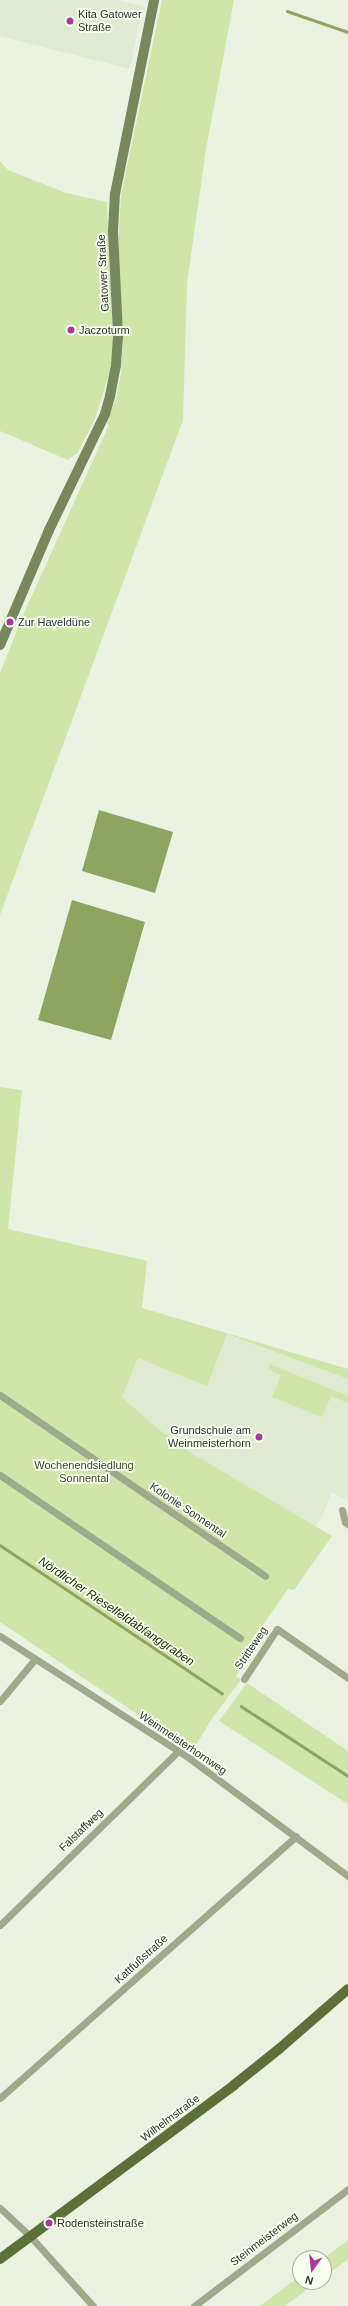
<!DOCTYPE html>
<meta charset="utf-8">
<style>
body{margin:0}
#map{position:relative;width:348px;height:2306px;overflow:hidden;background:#ebf2e1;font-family:Helvetica,sans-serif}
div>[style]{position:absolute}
.built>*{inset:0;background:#e0ead1}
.green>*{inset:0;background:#d0e5aa}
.water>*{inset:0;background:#8ea561}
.stream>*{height:2.5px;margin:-1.25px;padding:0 1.25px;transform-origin:1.25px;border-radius:1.25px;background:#8ea561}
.street>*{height:7px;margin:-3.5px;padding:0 3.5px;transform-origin:3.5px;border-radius:3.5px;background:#9faa8c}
.secondary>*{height:10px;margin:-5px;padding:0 5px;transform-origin:5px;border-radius:5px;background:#79885c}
.primary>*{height:10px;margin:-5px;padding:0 5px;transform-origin:5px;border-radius:5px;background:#5e7039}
.dots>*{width:11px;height:11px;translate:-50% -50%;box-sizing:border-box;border:2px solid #f9fff1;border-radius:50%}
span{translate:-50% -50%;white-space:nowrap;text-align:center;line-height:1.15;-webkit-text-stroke:3.5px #f9fff1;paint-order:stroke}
.poi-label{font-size:11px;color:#31332d}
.left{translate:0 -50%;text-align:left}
.right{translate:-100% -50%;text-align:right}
.street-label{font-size:11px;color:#31332d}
.park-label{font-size:11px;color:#3c4b19}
.water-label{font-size:12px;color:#233000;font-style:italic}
.north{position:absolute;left:292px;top:2250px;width:40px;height:40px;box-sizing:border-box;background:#f9fff1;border:1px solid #a9ada3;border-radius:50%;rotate:195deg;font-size:11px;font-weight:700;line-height:16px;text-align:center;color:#31332d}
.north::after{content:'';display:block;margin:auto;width:14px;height:18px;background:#a73997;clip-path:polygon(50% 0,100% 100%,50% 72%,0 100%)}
</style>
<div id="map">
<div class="built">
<i style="clip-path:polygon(0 0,116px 0,143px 6px,130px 69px,0 36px)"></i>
<i style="clip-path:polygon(227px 1334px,348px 1379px,348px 1499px,331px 1493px,326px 1508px,315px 1528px,188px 1451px,152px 1424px,122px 1397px,138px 1357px)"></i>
</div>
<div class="green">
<i style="clip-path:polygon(162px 0,234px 0,206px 149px,187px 283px,183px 420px,0 915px,0 673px,24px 613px,109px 425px,107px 423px,116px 398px,121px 374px,123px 341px,118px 251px,121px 195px)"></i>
<i style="clip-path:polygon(0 161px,8px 170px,66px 193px,107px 202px,113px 344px,110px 371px,95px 419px,78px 452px,68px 460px,0 431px)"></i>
<i style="clip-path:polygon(0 1087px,22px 1090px,8px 1229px,147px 1261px,142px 1308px,348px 1369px,348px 1379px,227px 1334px,207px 1386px,138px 1358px,122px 1397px,152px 1424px,188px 1451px,332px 1536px,294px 1590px,288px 1589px,249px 1645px,248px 1647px,253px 1650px,236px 1676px,241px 1680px,213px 1717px,192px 1751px,0 1622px)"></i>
<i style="clip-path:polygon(270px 1364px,348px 1396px,348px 1403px,331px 1396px,322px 1417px,272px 1397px,281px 1375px,268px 1369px)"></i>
<i style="clip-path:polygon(247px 1683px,348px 1751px,348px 1804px,219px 1721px)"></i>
<i style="clip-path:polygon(348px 2240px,348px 2259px,324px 2277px,324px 2258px)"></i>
<i style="clip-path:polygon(300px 2276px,300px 2282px,317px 2282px,285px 2306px,260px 2306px)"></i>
</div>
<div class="water">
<i style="clip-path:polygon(99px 810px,173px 832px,155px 893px,82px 871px)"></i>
<i style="clip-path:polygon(72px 900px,145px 922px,111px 1040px,38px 1020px)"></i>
</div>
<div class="stream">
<i style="left:287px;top:11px;width:65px;rotate:19deg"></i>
<i style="left:0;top:1545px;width:267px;rotate:33.7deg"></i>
<i style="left:241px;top:1706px;width:128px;rotate:33.2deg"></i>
</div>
<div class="street">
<i style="left:0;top:1395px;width:321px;rotate:34.3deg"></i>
<i style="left:0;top:1475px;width:290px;rotate:34.2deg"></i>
<i style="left:342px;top:1510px;width:12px;rotate:76deg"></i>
<i style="left:345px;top:1522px;width:4px;rotate:34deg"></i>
<i style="left:0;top:1636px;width:225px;rotate:32.8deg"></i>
<i style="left:189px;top:1758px;width:198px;rotate:36.6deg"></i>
<i style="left:244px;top:1679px;width:60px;rotate:-56.6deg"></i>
<i style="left:277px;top:1629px;width:86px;rotate:34.6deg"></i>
<i style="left:0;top:1701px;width:55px;rotate:-50.2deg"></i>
<i style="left:0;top:1925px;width:249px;rotate:-44.3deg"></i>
<i style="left:0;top:2098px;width:395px;rotate:-41.5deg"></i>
<i style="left:0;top:2208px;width:41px;rotate:43deg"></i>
<i style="left:30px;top:2236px;width:94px;rotate:48deg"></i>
<i style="left:194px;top:2306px;width:193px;rotate:-37.2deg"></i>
</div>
<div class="secondary">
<i style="left:0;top:645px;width:125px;rotate:-66.9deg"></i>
<i style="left:49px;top:530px;width:129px;rotate:-64.2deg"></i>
<i style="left:105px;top:414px;width:19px;rotate:-74deg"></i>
<i style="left:110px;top:396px;width:32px;rotate:-79deg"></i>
<i style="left:116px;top:365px;width:31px;rotate:-86deg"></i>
<i style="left:118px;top:334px;width:103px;rotate:-92.8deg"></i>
<i style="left:113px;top:231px;width:37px;rotate:-87deg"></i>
<i style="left:115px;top:194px;width:198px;rotate:-78.6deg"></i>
</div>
<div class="primary">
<i style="left:0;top:2259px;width:292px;rotate:-36.6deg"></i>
<i style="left:234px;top:2085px;width:58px;rotate:-38.7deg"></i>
<i style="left:279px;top:2049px;width:91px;rotate:-41deg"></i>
</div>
<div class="dots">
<i style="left:70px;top:21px;background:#a73997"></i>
<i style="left:71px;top:330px;background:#a73997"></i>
<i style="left:10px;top:622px;background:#a73997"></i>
<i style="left:259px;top:1437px;background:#a73997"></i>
<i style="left:49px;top:2223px;background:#a73997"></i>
</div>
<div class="poi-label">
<span class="left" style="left:78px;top:21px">Kita Gatower<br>Straße</span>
<span class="left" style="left:79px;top:330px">Jaczoturm</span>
<span class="left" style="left:18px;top:622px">Zur Haveldüne</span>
<span class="right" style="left:251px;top:1437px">Grundschule am<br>Weinmeisterhorn</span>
<span class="left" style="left:57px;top:2223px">Rodensteinstraße</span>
</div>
<div class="street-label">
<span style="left:103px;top:273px;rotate:-93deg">Gatower Straße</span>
<span style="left:188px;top:1510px;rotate:34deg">Kolonie Sonnental</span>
<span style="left:251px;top:1648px;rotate:-56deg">Stritteweg</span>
<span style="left:183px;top:1743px;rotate:34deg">Weinmeisterhornweg</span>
<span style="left:81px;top:1830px;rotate:-44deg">Falstaffweg</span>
<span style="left:141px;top:1959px;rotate:-42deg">Kattfußstraße</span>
<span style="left:170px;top:2118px;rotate:-37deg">Wilhelmstraße</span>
<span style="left:264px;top:2239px;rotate:-37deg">Steinmeisterweg</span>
</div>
<div class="park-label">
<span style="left:84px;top:1472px">Wochenendsiedlung<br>Sonnental</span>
</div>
<div class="water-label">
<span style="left:116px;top:1612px;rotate:34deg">Nördlicher Rieselfeldabfanggraben</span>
</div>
<div class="north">N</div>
</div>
